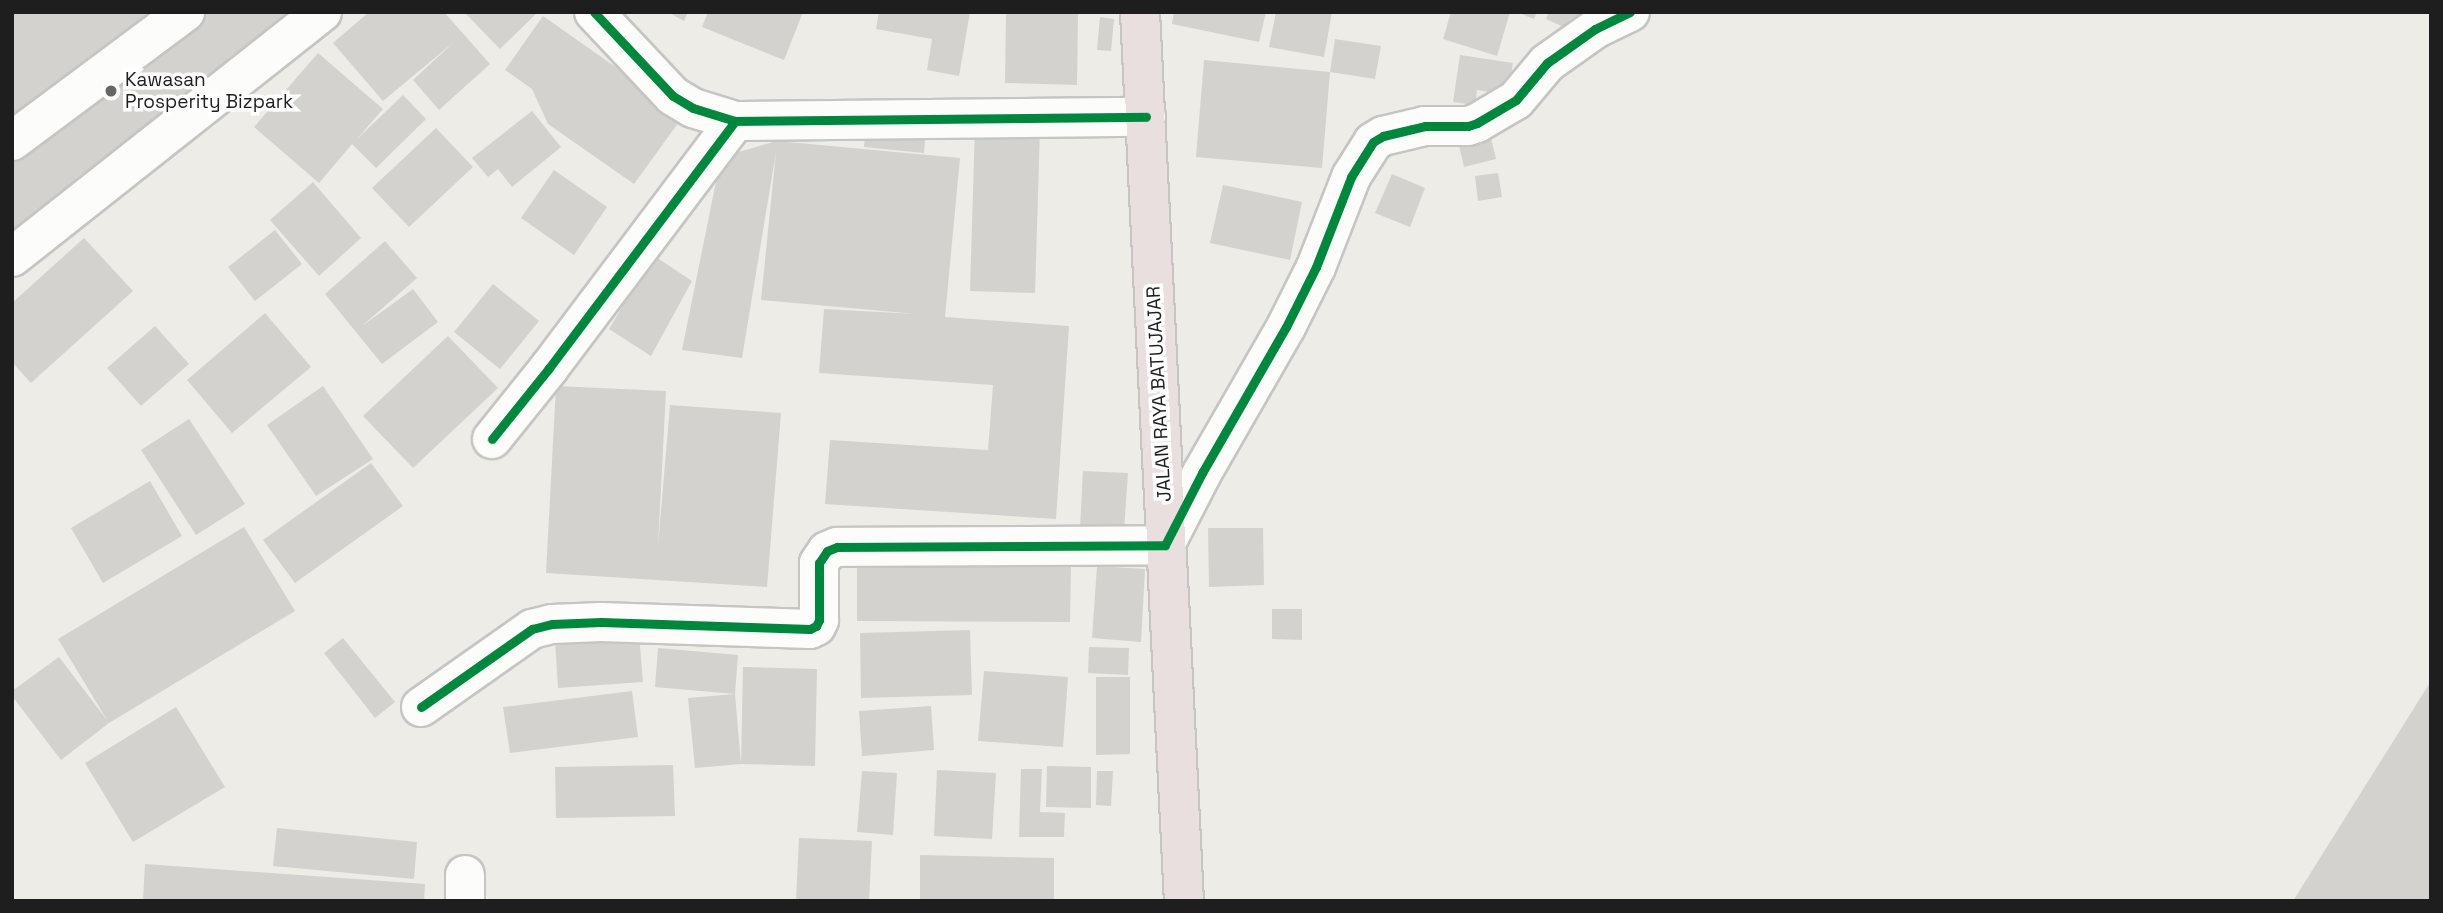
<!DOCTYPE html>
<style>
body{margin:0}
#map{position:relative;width:2443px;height:913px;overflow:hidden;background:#edece7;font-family:"Space Grotesk",sans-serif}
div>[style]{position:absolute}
.building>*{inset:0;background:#d4d2ce}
.roads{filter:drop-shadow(2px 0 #c5c5c3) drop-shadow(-2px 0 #c5c5c3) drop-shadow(0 2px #c5c5c3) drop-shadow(0 -2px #c5c5c3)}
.minor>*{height:38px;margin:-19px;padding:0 19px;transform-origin:19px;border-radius:19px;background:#fcfcfb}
.highway>*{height:38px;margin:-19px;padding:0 19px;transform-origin:19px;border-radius:19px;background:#eadfdf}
.cycleway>*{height:9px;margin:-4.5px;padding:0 4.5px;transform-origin:4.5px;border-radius:4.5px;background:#00873e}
.dots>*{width:19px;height:19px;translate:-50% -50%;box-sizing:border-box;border:4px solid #fff;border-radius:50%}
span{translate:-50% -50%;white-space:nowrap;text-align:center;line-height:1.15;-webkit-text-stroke:7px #fff;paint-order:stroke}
.poi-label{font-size:19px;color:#1e1e1e}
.left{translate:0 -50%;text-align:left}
.street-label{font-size:19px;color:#1e1e1e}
.frame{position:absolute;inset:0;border:14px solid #1e1e1e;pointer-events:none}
</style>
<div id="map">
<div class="building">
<i style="clip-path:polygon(12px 12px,309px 12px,12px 246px)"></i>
<i style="clip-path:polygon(369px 12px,444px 12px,490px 64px,439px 110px,413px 80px,454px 42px,383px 101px,333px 43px)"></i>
<i style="clip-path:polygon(464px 12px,538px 12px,500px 49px)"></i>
<i style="clip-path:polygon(668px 12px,688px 12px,684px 21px)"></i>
<i style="clip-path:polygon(708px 12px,803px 12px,784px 60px,702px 27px)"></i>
<i style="clip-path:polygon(879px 12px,970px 12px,959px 76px,927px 70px,932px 39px,876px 29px)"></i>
<i style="clip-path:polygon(1006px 12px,1078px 12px,1077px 85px,1005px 83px)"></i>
<i style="clip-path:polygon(1174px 12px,1266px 12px,1259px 42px,1172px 24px)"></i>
<i style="clip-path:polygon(1276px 12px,1332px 12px,1324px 57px,1269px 47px)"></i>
<i style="clip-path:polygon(1451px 12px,1510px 12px,1497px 56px,1443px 39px)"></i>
<i style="clip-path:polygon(1517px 12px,1537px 12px,1534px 19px)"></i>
<i style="clip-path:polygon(1549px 12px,1591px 12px,1585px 25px,1570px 19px,1566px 28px,1546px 19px)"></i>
<i style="clip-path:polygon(543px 16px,684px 115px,634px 184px,548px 124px,532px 89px,505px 70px)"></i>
<i style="clip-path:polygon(1100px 17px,1114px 19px,1111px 51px,1097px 50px)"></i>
<i style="clip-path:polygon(1335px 39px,1381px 46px,1375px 79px,1330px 72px,1322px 168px,1196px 157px,1204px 60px,1330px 72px)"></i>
<i style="clip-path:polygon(318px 53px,383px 109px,357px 139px,403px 95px,426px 119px,376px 168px,352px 144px,319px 183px,254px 127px)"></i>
<i style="clip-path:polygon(1460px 55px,1513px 63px,1508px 95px,1477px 90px,1475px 105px,1453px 102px)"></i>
<i style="clip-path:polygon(532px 111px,561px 147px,512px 187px,498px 169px,488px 177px,472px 158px)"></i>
<i style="clip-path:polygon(866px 123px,926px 129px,924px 153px,864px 147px)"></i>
<i style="clip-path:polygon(975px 126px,1040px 128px,1035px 293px,970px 291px)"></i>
<i style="clip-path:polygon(436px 128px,473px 167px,409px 227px,372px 188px)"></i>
<i style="clip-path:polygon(1489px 130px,1496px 159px,1464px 167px,1457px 137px)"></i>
<i style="clip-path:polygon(777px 141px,960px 158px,945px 317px,1069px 326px,1056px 519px,825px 504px,830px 440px,988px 450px,993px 385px,819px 373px,824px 309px,916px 314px,761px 300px,776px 152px,742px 358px,682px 350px,721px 157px)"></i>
<i style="clip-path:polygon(554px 170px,607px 207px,574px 255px,521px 218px)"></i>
<i style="clip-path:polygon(1498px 173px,1502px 197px,1478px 201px,1475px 176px)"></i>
<i style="clip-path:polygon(1392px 174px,1425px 188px,1410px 227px,1375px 213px)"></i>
<i style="clip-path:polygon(313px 182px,361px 238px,319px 276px,270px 220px)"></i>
<i style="clip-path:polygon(1223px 185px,1302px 202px,1290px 260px,1210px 243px)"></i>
<i style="clip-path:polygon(275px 230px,302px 264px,255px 301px,228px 267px)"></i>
<i style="clip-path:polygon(84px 238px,133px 291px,31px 383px,12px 362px,12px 303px)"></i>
<i style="clip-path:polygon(385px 241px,417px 278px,362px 326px,413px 289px,438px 322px,382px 364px,325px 294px)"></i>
<i style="clip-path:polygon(653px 255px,692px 281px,651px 356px,609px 329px)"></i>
<i style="clip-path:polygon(493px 284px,539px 321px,500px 369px,454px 332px)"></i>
<i style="clip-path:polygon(265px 313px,311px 367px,232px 433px,187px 380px)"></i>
<i style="clip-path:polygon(155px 326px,189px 364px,141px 406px,107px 368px)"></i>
<i style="clip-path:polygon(448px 336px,498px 388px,413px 468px,363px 416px)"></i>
<i style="clip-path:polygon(323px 386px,373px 459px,316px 496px,267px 425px)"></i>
<i style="clip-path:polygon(556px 386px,666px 391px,658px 546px,670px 405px,781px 413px,767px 587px,546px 573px)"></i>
<i style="clip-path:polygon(189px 419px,245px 504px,196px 535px,141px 450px)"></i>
<i style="clip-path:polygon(371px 463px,403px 506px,295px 583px,263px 540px)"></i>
<i style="clip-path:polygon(1083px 471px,1128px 473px,1124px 530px,1080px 528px)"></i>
<i style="clip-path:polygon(150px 481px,182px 536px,103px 583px,71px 528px)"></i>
<i style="clip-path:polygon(244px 527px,295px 611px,109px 723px,61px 760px,12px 696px,12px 691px,59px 657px,107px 720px,58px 639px)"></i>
<i style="clip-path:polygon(1208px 528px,1263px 528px,1264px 585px,1209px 587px)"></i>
<i style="clip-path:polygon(857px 564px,1071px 566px,1070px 622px,857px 621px)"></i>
<i style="clip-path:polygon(1097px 566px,1145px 569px,1141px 642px,1092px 638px)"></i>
<i style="clip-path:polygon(1272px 609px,1302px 609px,1302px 640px,1272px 639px)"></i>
<i style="clip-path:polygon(970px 630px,972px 695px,861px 698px,860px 633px)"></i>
<i style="clip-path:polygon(639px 634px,643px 682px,558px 688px,555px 640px)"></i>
<i style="clip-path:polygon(343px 638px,395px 702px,375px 718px,324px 653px)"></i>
<i style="clip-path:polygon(1089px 647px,1129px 648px,1128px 675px,1088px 673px)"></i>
<i style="clip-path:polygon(658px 648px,738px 655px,735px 694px,655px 687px)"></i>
<i style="clip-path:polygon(743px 667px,817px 669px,815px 766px,741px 764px)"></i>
<i style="clip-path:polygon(984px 671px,1068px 677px,1063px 747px,978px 741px)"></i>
<i style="clip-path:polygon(1096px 677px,1130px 677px,1130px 754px,1096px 755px)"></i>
<i style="clip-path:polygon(2431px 681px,2431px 901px,2293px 901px)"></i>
<i style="clip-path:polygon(632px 691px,638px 737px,510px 753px,503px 707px)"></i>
<i style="clip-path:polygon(735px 694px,741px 764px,695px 768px,688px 698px)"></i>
<i style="clip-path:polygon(931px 706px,934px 750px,862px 756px,859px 711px)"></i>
<i style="clip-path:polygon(176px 707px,225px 787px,133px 842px,85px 763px)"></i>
<i style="clip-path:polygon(673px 765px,675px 816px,556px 818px,555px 767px)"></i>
<i style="clip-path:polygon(1047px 766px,1091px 767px,1091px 808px,1046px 807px)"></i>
<i style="clip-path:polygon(1021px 769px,1042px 769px,1040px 812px,1065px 813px,1064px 837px,1019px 837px)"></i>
<i style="clip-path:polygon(937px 770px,996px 773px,992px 839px,934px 836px)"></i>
<i style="clip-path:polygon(862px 771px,897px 773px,893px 835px,857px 832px)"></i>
<i style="clip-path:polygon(1097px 771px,1113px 771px,1111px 806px,1096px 805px)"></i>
<i style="clip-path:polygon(277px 828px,417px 842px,414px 879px,273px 866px)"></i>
<i style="clip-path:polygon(799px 838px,872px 841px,869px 901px,796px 901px)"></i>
<i style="clip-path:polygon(920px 855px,1054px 858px,1054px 901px,920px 901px)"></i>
<i style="clip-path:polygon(145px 864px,425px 884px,424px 901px,143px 901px)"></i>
</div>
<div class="roads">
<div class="minor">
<i style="left:594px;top:12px;width:115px;rotate:46.8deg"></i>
<i style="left:673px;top:96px;width:23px;rotate:31deg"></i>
<i style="left:693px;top:108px;width:44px;rotate:17.2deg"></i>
<i style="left:735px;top:121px;width:411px;rotate:-0.6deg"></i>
<i style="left:12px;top:141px;width:216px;rotate:-36.7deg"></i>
<i style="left:12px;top:257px;width:395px;rotate:-38.3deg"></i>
<i style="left:492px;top:439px;width:91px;rotate:-51.2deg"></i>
<i style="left:549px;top:368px;width:309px;rotate:-53deg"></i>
<i style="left:421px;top:707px;width:136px;rotate:-35.1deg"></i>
<i style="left:532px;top:629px;width:21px;rotate:-14deg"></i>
<i style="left:552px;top:624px;width:49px;rotate:-2.3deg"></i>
<i style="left:601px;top:622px;width:209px;rotate:1.9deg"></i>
<i style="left:810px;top:629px;width:7px;rotate:-27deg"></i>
<i style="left:816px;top:626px;width:7px;rotate:-63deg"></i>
<i style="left:819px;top:620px;width:57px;rotate:-90deg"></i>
<i style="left:819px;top:563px;width:14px;rotate:-56deg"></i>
<i style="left:827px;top:551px;width:11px;rotate:-22deg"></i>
<i style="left:837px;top:547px;width:328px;rotate:-0.3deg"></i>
<i style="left:1165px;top:545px;width:81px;rotate:-62.8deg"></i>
<i style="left:1202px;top:473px;width:168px;rotate:-60.1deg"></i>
<i style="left:1286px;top:327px;width:67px;rotate:-63.4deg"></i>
<i style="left:1316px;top:267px;width:97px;rotate:-68.7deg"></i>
<i style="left:1351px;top:177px;width:41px;rotate:-57.8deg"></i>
<i style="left:1373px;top:142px;width:12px;rotate:-31deg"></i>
<i style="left:1383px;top:136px;width:43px;rotate:-13.4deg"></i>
<i style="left:1425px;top:126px;width:43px"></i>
<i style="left:1468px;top:126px;width:9px;rotate:-18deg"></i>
<i style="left:1477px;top:123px;width:45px;rotate:-30.5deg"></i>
<i style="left:1516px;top:100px;width:48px;rotate:-50deg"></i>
<i style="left:1547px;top:63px;width:59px;rotate:-35.3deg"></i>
<i style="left:1595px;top:29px;width:39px;rotate:-26deg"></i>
<i style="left:465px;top:901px;width:26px;rotate:-90deg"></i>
</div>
<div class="highway">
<i style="left:1140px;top:12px;width:890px;rotate:87.17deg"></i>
</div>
</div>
<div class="cycleway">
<i style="left:594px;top:12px;width:115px;rotate:46.8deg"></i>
<i style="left:673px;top:96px;width:23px;rotate:31deg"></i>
<i style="left:693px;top:108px;width:44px;rotate:17.2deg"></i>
<i style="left:735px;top:121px;width:411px;rotate:-0.6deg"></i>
<i style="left:492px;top:439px;width:91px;rotate:-51.2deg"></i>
<i style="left:549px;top:368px;width:309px;rotate:-53deg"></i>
<i style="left:421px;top:707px;width:136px;rotate:-35.1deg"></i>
<i style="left:532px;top:629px;width:21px;rotate:-14deg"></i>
<i style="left:552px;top:624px;width:49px;rotate:-2.3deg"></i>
<i style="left:601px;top:622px;width:209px;rotate:1.9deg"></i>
<i style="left:810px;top:629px;width:7px;rotate:-27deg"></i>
<i style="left:816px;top:626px;width:7px;rotate:-63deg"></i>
<i style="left:819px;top:620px;width:57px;rotate:-90deg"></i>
<i style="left:819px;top:563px;width:14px;rotate:-56deg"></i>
<i style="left:827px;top:551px;width:11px;rotate:-22deg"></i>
<i style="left:837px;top:547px;width:328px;rotate:-0.3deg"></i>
<i style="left:1165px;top:545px;width:81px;rotate:-62.8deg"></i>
<i style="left:1202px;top:473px;width:168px;rotate:-60.1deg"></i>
<i style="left:1286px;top:327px;width:67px;rotate:-63.4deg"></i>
<i style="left:1316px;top:267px;width:97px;rotate:-68.7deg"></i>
<i style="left:1351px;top:177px;width:41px;rotate:-57.8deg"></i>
<i style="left:1373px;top:142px;width:12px;rotate:-31deg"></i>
<i style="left:1383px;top:136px;width:43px;rotate:-13.4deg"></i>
<i style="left:1425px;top:126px;width:43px"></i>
<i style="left:1468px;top:126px;width:9px;rotate:-18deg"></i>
<i style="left:1477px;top:123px;width:45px;rotate:-30.5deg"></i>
<i style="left:1516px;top:100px;width:48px;rotate:-50deg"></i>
<i style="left:1547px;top:63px;width:59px;rotate:-35.3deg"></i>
<i style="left:1595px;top:29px;width:39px;rotate:-26deg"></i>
</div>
<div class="dots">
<i style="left:111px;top:91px;background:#666664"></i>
</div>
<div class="poi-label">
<span class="left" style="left:125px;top:91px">Kawasan<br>Prosperity Bizpark</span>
</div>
<div class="street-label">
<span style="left:1159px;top:394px;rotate:-93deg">JALAN RAYA BATUJAJAR</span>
</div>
<div class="frame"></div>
</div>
